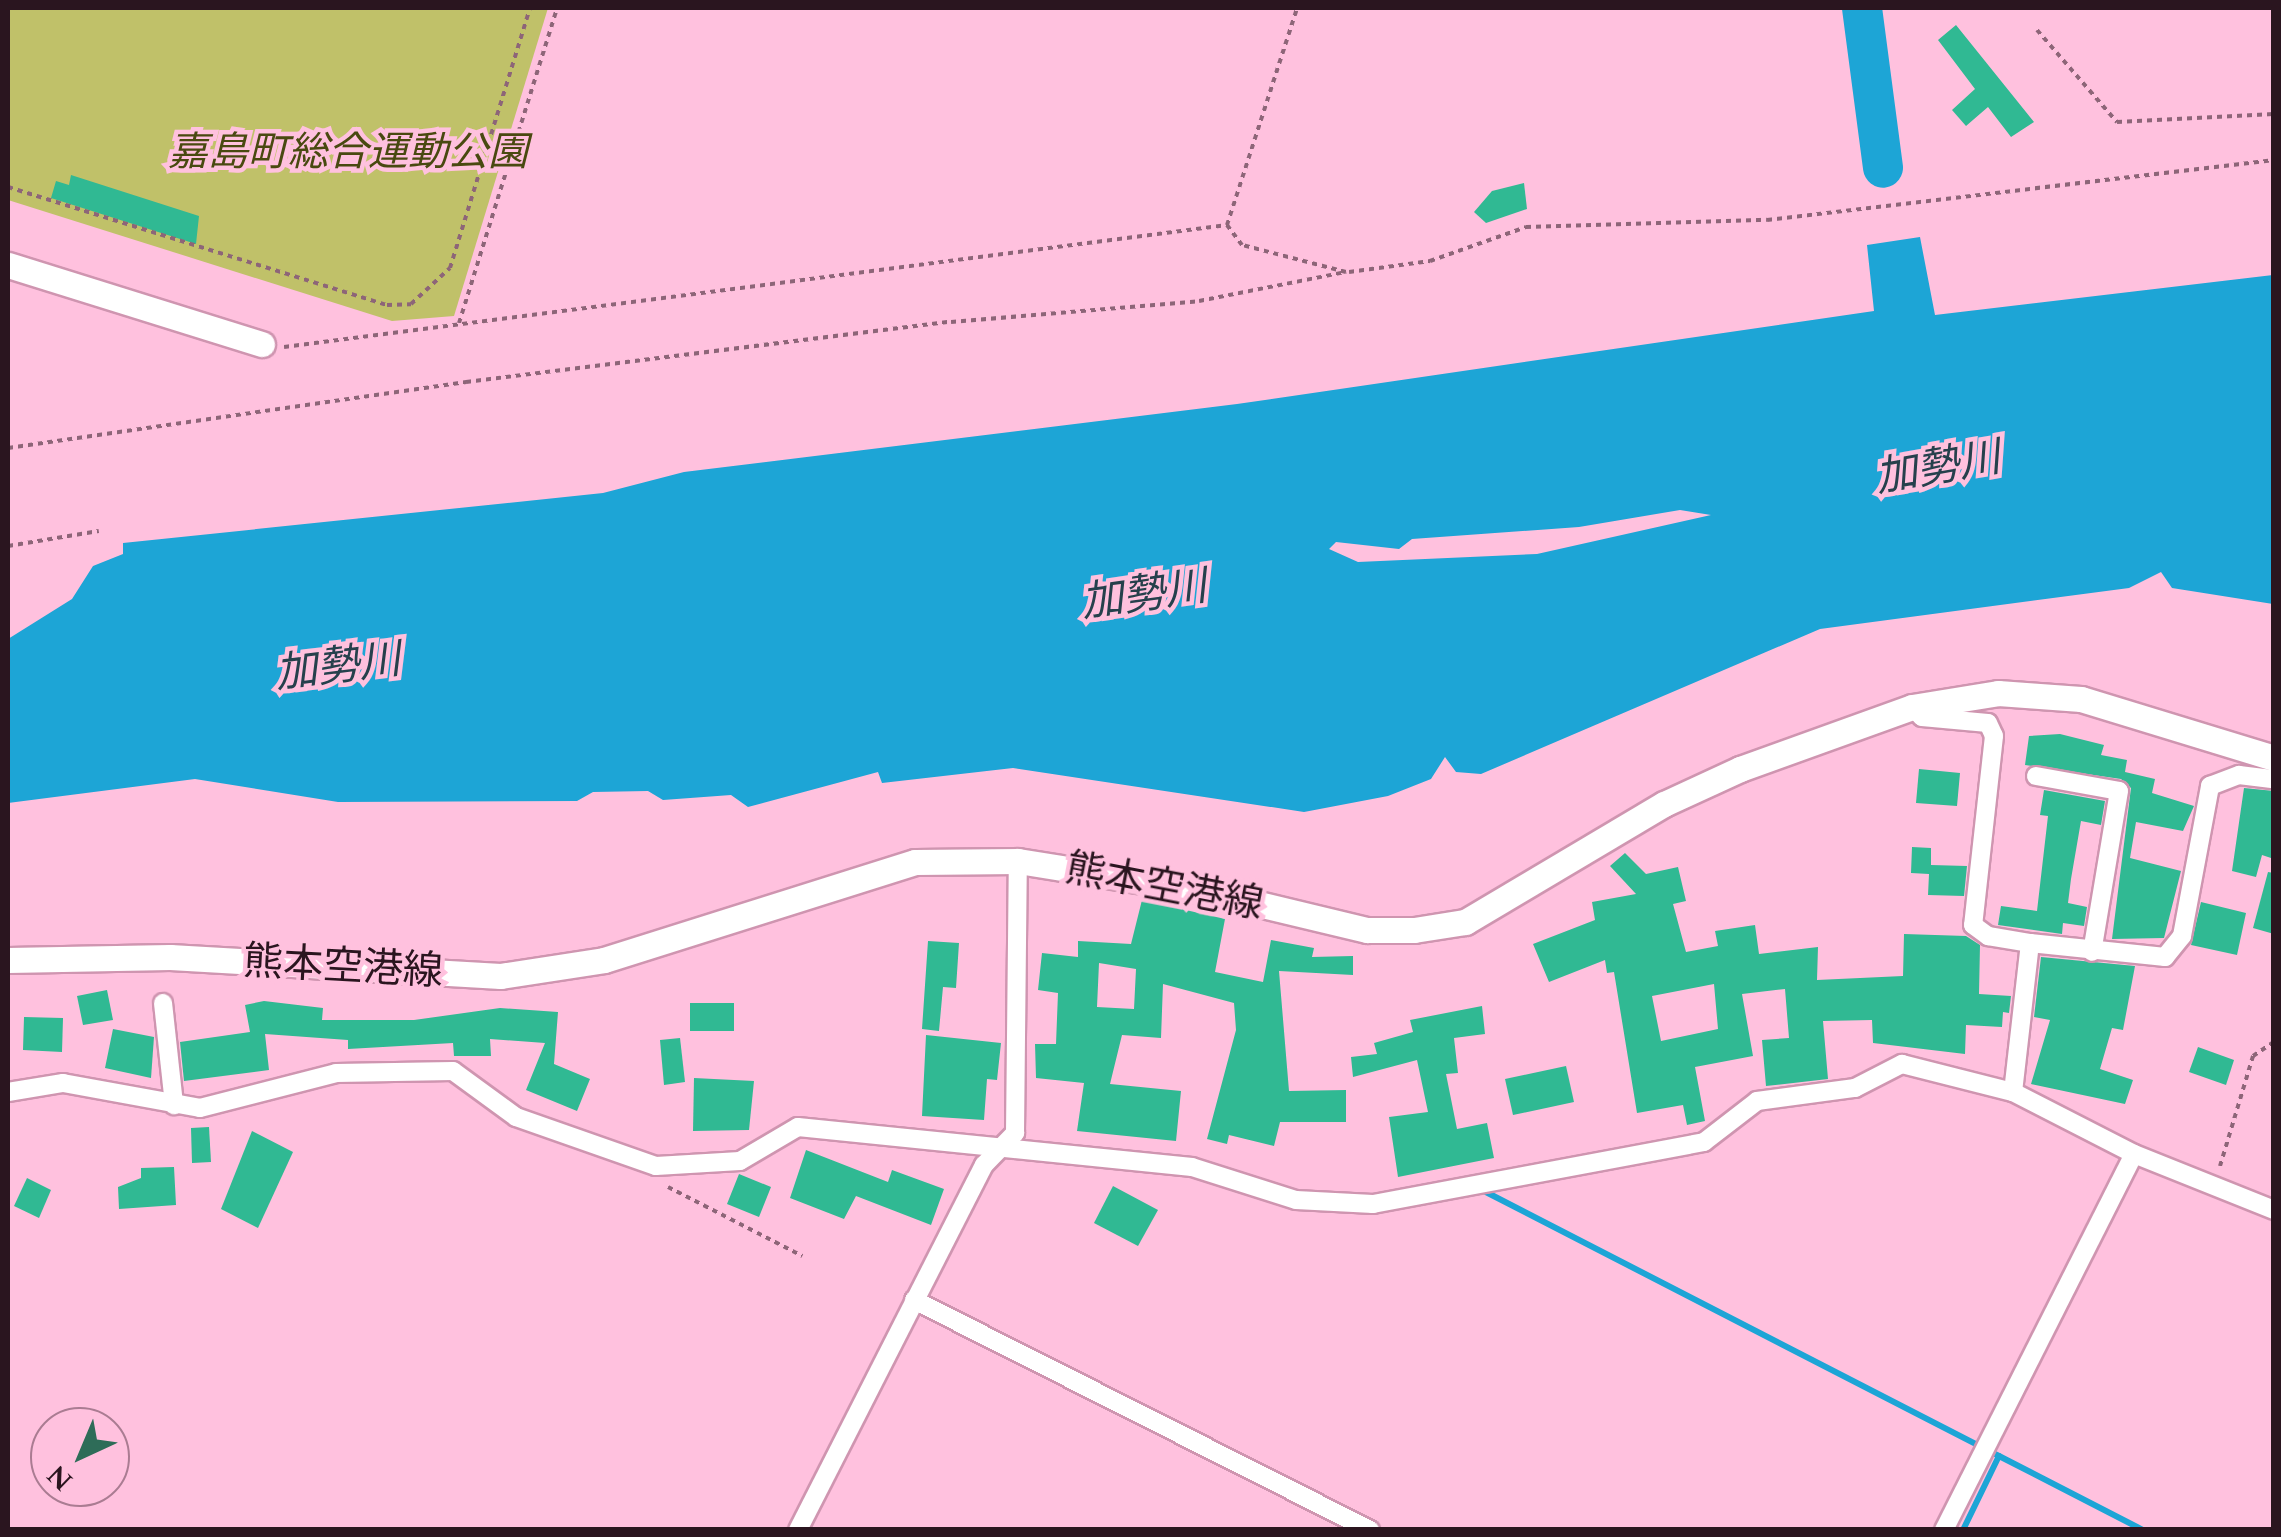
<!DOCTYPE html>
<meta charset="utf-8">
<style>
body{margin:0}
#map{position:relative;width:2281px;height:1537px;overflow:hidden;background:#ffc1de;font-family:Spectral,"Noto Sans JP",serif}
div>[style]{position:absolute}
.green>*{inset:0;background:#c0c169}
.water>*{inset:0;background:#1da5d6}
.stream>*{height:6px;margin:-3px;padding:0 3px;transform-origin:3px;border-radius:3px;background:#1da5d6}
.river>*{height:40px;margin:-20px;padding:0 20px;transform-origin:20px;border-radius:20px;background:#1da5d6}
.building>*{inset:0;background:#30b993}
.path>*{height:4px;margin-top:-2px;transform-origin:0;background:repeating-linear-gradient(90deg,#8d6578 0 5px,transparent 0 10px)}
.roads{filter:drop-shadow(2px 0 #cf95b0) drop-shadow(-2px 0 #cf95b0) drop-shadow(0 2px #cf95b0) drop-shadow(0 -2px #cf95b0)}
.street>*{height:18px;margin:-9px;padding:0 9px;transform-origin:9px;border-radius:9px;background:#fff}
.secondary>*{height:25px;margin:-12.5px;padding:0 12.5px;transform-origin:12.5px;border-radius:12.5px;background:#fff}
span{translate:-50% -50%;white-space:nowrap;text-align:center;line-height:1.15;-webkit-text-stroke:9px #ffc1de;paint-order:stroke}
.park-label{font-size:40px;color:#494910;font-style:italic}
.street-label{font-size:40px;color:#2a151f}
.water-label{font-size:42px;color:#26404c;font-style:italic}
.frame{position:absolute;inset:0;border:10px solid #2a151f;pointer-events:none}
.north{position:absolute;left:30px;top:1407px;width:100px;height:100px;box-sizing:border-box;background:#ffc1de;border:2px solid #aa7c92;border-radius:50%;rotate:224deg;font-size:28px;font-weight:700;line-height:40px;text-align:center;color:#2a151f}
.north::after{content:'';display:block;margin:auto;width:35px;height:45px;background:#2e6c58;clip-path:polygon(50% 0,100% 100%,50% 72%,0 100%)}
</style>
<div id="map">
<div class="green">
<i style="clip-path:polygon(8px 8px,548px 8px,454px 316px,392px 321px,8px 200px)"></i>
</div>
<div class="water">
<i style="clip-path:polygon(evenodd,1920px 237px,1935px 315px,2273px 275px,2273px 604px,2172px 588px,2161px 572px,2129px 588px,1820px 629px,1481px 774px,1456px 772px,1445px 757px,1431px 779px,1388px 796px,1304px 812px,1013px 768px,882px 783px,878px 772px,748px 807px,731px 795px,663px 800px,648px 791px,593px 792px,577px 801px,338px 802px,195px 779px,8px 803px,8px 639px,72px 599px,93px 566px,123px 554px,123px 543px,603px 493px,684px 472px,1237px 404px,1874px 311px,1867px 245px,1920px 237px,1680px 510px,1711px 515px,1537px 554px,1358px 562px,1329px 549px,1336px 542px,1399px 549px,1412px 539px,1579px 527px,1680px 510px)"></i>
</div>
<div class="stream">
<i style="left:1480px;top:1189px;width:584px;rotate:27.22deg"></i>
<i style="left:1963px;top:1530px;width:82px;rotate:-64.1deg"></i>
<i style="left:1999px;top:1456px;width:162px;rotate:27.2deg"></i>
</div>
<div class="river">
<i style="left:1862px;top:8px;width:161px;rotate:82.5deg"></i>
</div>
<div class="building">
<i style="clip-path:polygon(1956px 25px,2034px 122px,2011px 137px,1988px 107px,1966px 126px,1952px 110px,1975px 89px,1938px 40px)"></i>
<i style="clip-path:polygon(71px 175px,199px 216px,196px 244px,51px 198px,56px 181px,69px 185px)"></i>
<i style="clip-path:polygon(1524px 183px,1527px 209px,1486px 223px,1474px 212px,1492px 191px)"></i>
<i style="clip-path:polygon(2060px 734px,2104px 745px,2101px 755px,2127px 760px,2125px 772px,2155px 779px,2152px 793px,2194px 806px,2183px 831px,2136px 822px,2130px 858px,2181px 871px,2164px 938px,2112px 939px,2131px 788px,2121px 779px,2025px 765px,2029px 736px)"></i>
<i style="clip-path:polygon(1919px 769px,1960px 773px,1957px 806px,1916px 803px)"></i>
<i style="clip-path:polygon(2244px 788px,2274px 791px,2274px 859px,2262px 855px,2256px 877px,2232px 871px)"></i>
<i style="clip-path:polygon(2044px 790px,2105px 801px,2101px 825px,2081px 821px,2071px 879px,2068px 903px,2087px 907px,2084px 926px,2063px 923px,2062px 934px,1998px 925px,2001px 906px,2037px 911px,2048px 816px,2040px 815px)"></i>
<i style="clip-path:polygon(1912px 847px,1931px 848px,1931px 865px,1967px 866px,1964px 896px,1928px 895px,1929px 874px,1911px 873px)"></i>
<i style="clip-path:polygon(evenodd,1625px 853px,1646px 874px,1678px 867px,1686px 901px,1673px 904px,1686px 952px,1718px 946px,1715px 931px,1755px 925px,1759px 954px,1818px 947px,1817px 980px,1903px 976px,1904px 934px,1966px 936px,1980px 945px,1979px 994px,2011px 996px,2009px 1013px,2003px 1012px,2002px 1027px,1966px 1025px,1965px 1054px,1873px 1043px,1872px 1020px,1823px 1021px,1828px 1079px,1766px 1086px,1762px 1040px,1789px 1038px,1785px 989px,1742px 994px,1753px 1056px,1695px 1067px,1705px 1121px,1687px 1125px,1683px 1105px,1637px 1113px,1614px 972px,1607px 973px,1605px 960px,1549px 982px,1533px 944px,1595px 920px,1592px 902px,1636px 894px,1610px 866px,1625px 853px,1714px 984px,1718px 1029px,1661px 1041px,1652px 996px,1714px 984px)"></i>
<i style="clip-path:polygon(2268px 872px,2274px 873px,2274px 934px,2253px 928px)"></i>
<i style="clip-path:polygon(evenodd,1142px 900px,1225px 919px,1215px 972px,1263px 982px,1271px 940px,1314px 948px,1312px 957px,1353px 956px,1353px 975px,1279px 971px,1289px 1091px,1346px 1090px,1346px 1122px,1280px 1122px,1274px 1146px,1229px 1135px,1227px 1144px,1207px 1139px,1236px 1030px,1234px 1003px,1163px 984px,1161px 1038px,1122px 1035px,1110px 1084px,1181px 1091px,1176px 1141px,1077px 1131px,1084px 1083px,1036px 1078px,1035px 1044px,1056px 1044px,1058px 993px,1038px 990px,1042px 953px,1078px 957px,1078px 941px,1131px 944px,1142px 900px,1099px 963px,1136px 969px,1134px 1009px,1097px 1007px,1099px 963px)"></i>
<i style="clip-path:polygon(2201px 902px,2246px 913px,2237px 955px,2191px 945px)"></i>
<i style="clip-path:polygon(928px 941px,959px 943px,956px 988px,943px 987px,939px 1031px,922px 1029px)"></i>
<i style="clip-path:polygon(2041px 957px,2135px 966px,2123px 1030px,2112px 1028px,2100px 1069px,2133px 1080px,2125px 1104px,2031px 1084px,2050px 1020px,2034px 1017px)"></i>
<i style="clip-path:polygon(107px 990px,113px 1020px,83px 1025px,77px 996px)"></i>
<i style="clip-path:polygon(264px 1001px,323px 1008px,322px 1020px,414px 1020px,500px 1008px,558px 1012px,554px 1064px,590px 1079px,577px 1111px,526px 1090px,545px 1043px,490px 1039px,491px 1056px,454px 1056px,453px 1043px,348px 1049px,348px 1040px,265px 1034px,269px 1070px,184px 1081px,180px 1042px,250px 1032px,245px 1005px)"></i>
<i style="clip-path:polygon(690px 1003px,734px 1003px,734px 1031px,690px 1031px)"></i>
<i style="clip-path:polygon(1482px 1006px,1485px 1034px,1454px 1038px,1458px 1073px,1446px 1074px,1457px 1129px,1487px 1123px,1494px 1158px,1398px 1177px,1389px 1117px,1428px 1112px,1417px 1060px,1353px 1077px,1351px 1057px,1377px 1054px,1374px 1043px,1413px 1032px,1410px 1020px)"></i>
<i style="clip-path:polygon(24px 1017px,63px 1018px,62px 1052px,23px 1050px)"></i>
<i style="clip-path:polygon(113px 1029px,154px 1037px,151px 1078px,105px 1068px)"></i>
<i style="clip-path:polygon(926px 1035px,1001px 1043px,997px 1080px,987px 1079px,984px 1120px,922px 1116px)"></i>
<i style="clip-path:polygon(680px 1038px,685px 1082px,664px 1085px,660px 1040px)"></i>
<i style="clip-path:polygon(2198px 1047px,2234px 1060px,2226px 1085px,2189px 1072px)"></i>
<i style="clip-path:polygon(1566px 1066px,1574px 1102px,1513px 1115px,1505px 1079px)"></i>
<i style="clip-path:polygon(694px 1078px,754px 1081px,749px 1130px,693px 1131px)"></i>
<i style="clip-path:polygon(209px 1127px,211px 1162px,192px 1163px,191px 1128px)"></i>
<i style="clip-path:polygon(252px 1131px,293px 1152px,258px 1228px,221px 1209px)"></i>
<i style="clip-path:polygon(806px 1150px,888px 1182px,892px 1170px,944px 1189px,931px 1225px,856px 1196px,844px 1219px,790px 1198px)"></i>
<i style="clip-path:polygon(174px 1167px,176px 1205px,119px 1209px,118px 1187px,141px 1178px,141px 1168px)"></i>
<i style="clip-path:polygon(739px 1174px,771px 1187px,759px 1217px,727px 1204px)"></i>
<i style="clip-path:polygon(27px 1178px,51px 1190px,39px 1218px,14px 1206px)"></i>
<i style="clip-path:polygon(1113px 1186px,1158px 1210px,1138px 1246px,1094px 1223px)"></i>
</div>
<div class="path">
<i style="left:2037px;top:30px;width:122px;rotate:49deg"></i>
<i style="left:2117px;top:122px;width:157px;rotate:-2.9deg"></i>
<i style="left:8px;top:187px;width:397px;rotate:17.3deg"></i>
<i style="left:387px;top:305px;width:24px;rotate:-2deg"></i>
<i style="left:411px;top:304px;width:53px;rotate:-42.7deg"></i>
<i style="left:450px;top:268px;width:272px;rotate:-72.9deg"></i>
<i style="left:1349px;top:272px;width:82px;rotate:-7.7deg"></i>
<i style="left:1430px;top:261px;width:102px;rotate:-19.5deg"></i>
<i style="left:1526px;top:227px;width:241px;rotate:-1.7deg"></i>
<i style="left:1767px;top:220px;width:511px;rotate:-6.75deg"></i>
<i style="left:459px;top:323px;width:330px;rotate:-72.7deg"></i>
<i style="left:284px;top:347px;width:951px;rotate:-7.37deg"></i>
<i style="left:1227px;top:225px;width:228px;rotate:-72.1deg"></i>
<i style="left:8px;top:448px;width:463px;rotate:-8.2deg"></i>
<i style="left:466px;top:382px;width:489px;rotate:-7.1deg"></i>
<i style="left:951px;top:322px;width:249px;rotate:-4.8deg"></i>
<i style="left:1199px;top:301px;width:150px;rotate:-11.2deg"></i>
<i style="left:1346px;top:272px;width:107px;rotate:-165.4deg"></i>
<i style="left:1242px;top:245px;width:25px;rotate:-127deg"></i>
<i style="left:8px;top:546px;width:92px;rotate:-9.4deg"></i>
<i style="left:2220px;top:1166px;width:115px;rotate:-73.3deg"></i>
<i style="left:2253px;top:1056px;width:25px;rotate:-34deg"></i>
<i style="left:668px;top:1187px;width:151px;rotate:27.2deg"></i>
</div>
<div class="roads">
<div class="street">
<i style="left:1912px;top:707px;width:14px;rotate:45deg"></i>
<i style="left:1922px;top:717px;width:66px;rotate:5.2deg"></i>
<i style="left:1988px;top:723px;width:14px;rotate:65deg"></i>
<i style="left:1994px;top:736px;width:190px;rotate:96.3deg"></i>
<i style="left:1973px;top:925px;width:19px;rotate:36deg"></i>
<i style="left:1988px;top:936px;width:43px;rotate:9.5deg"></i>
<i style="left:2030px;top:943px;width:150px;rotate:96.5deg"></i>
<i style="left:2036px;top:776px;width:84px;rotate:10.2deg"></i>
<i style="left:2119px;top:791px;width:163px;rotate:99.5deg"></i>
<i style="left:2030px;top:943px;width:136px;rotate:5.9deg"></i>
<i style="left:2165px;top:957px;width:27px;rotate:-51deg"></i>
<i style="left:2182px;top:936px;width:153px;rotate:-79.4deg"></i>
<i style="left:2210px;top:786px;width:31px;rotate:-21deg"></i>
<i style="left:2239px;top:775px;width:35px;rotate:7deg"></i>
<i style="left:163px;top:1003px;width:103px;rotate:83.8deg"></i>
<i style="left:8px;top:1092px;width:56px;rotate:-9.3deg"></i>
<i style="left:63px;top:1083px;width:139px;rotate:10.3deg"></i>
<i style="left:200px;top:1108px;width:140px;rotate:-14.4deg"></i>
<i style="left:336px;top:1073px;width:117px;rotate:-1deg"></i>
<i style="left:453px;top:1071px;width:78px;rotate:36.1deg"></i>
<i style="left:516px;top:1117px;width:148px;rotate:19.3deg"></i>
<i style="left:656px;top:1166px;width:84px;rotate:-3.4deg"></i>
<i style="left:740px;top:1161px;width:67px;rotate:-30.4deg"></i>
<i style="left:798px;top:1127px;width:396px;rotate:5.8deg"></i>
<i style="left:1192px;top:1167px;width:109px;rotate:17.6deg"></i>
<i style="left:1296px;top:1200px;width:77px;rotate:3deg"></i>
<i style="left:1373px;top:1204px;width:337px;rotate:-10.6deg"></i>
<i style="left:1704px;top:1142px;width:67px;rotate:-37.7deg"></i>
<i style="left:1757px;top:1101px;width:99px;rotate:-7.6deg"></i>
<i style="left:1855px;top:1088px;width:53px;rotate:-27.1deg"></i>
<i style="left:1902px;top:1064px;width:114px;rotate:14.2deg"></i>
<i style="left:2013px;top:1092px;width:136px;rotate:27.1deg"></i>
<i style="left:2134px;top:1154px;width:151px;rotate:21.8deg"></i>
<i style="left:914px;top:1300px;width:511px;rotate:26.77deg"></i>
<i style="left:798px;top:1530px;width:410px;rotate:-63deg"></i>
<i style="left:984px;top:1165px;width:45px;rotate:-45.9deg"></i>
<i style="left:1015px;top:1133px;width:272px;rotate:-89.4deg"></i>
<i style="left:1944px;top:1530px;width:421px;rotate:-63.2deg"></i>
</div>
<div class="secondary">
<i style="left:8px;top:265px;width:266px;rotate:17.3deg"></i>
<i style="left:8px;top:960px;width:162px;rotate:-1.1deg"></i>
<i style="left:170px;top:957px;width:331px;rotate:3.3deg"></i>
<i style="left:500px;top:976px;width:105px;rotate:-8.7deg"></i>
<i style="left:604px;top:960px;width:326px;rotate:-17.5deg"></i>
<i style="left:915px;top:862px;width:103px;rotate:-0.6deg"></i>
<i style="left:1018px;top:861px;width:184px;rotate:9.1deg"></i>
<i style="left:1200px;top:890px;width:172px;rotate:13.5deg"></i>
<i style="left:1367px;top:930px;width:47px"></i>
<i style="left:1414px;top:930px;width:52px;rotate:-8.9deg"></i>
<i style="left:1465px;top:922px;width:231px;rotate:-30.7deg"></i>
<i style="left:1664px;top:804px;width:84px;rotate:-24.7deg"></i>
<i style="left:1740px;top:769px;width:183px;rotate:-19.8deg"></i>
<i style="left:1912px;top:707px;width:87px;rotate:-9.2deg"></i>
<i style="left:1998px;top:693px;width:83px;rotate:4.1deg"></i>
<i style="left:2081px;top:699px;width:202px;rotate:17deg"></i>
</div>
</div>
<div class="park-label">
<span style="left:348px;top:154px">嘉島町総合運動公園</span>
</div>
<div class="street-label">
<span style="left:1164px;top:888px;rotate:11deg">熊本空港線</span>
<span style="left:343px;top:968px;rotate:3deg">熊本空港線</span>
</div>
<div class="water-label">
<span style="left:1938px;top:469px;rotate:-10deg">加勢川</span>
<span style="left:1144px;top:596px;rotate:-8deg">加勢川</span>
<span style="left:338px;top:668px;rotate:-7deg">加勢川</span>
</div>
<div class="frame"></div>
<div class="north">N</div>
</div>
